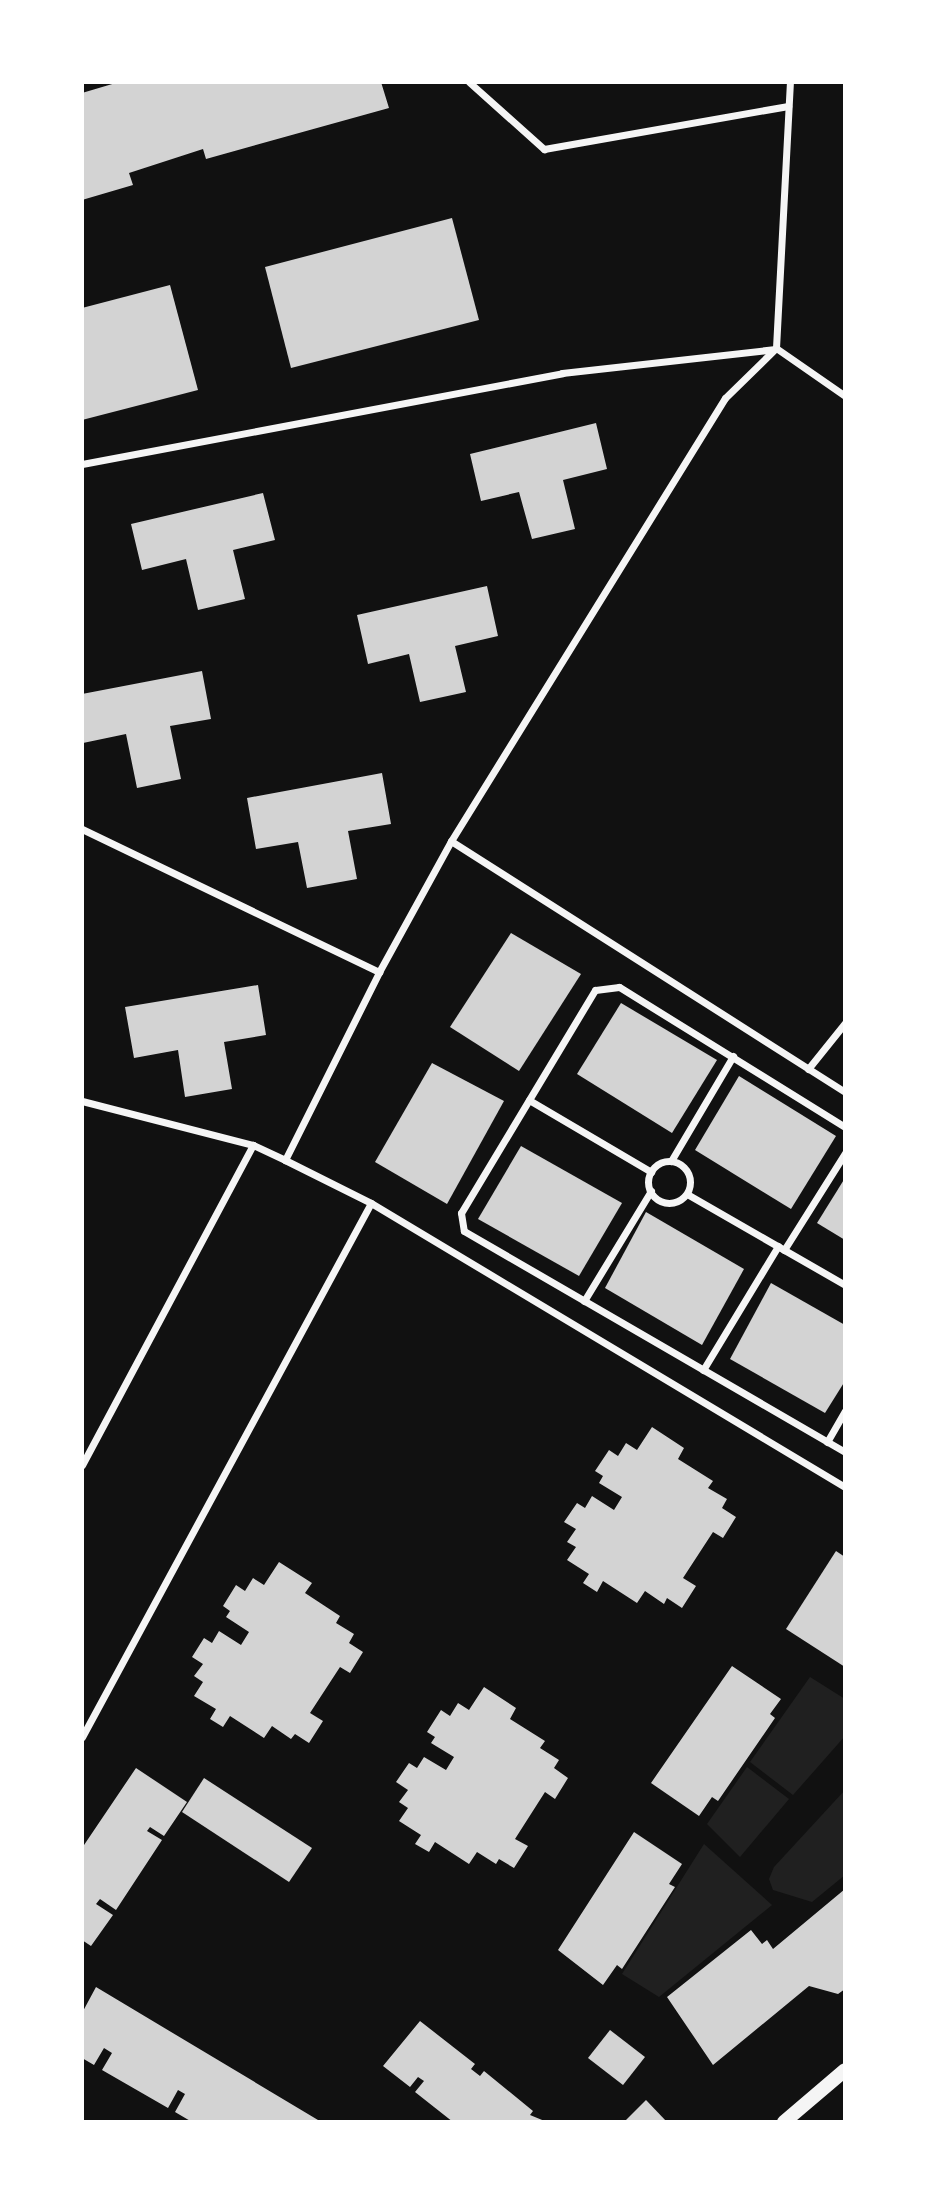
<!DOCTYPE html>
<style>
body{margin:0}
#map{position:relative;width:927px;height:2204px;overflow:hidden;background:#111;font-family:Bitter,serif}
div>[style]{position:absolute}
.green>*{inset:0;background:#202020}
.building>*{inset:0;background:#d3d3d3}
.minor>*{height:7px;margin:-3.5px;padding:0 3.5px;transform-origin:3.5px;border-radius:3.5px;background:#f5f5f5}
.minor>.ring{margin:-3.5px;padding:0;box-sizing:content-box;background:none;border:7px solid #f5f5f5;border-radius:50%}
.secondary>*{height:14px;margin:-7px;padding:0 7px;transform-origin:7px;border-radius:7px;background:#f5f5f5}
span{translate:-50% -50%;white-space:nowrap;text-align:center;line-height:1.15;-webkit-text-stroke:5px #fff;paint-order:stroke}
.frame{position:absolute;inset:0;border:84px solid #fff;pointer-events:none}
</style>
<div id="map">
<div class="green">
<i style="clip-path:polygon(810px 1677px,845px 1699px,845px 1736px,793px 1795px,750px 1762px)"></i>
<i style="clip-path:polygon(747px 1767px,789px 1799px,740px 1857px,707px 1824px)"></i>
<i style="clip-path:polygon(845px 1790px,845px 1875px,812px 1902px,773px 1890px,769px 1879px,774px 1867px)"></i>
<i style="clip-path:polygon(704px 1844px,772px 1905px,659px 1997px,622px 1974px)"></i>
</div>
<div class="building">
<i style="clip-path:polygon(119px 82px,381px 82px,389px 108px,206px 159px,203px 149px,129px 173px,133px 185px,82px 200px,82px 93px)"></i>
<i style="clip-path:polygon(452px 218px,479px 320px,291px 368px,265px 267px)"></i>
<i style="clip-path:polygon(170px 285px,198px 390px,82px 420px,82px 308px)"></i>
<i style="clip-path:polygon(596px 423px,607px 469px,563px 480px,575px 529px,532px 539px,519px 492px,481px 501px,470px 454px)"></i>
<i style="clip-path:polygon(263px 493px,275px 540px,233px 550px,245px 599px,198px 610px,186px 559px,142px 570px,131px 524px)"></i>
<i style="clip-path:polygon(487px 586px,498px 636px,455px 646px,466px 692px,420px 702px,409px 654px,368px 664px,357px 615px)"></i>
<i style="clip-path:polygon(202px 671px,211px 719px,170px 726px,181px 779px,137px 788px,126px 734px,83px 743px,82px 694px)"></i>
<i style="clip-path:polygon(382px 773px,391px 824px,348px 831px,357px 879px,307px 888px,298px 842px,256px 849px,247px 798px)"></i>
<i style="clip-path:polygon(511px 933px,581px 974px,519px 1071px,450px 1027px)"></i>
<i style="clip-path:polygon(258px 985px,266px 1035px,224px 1042px,232px 1089px,185px 1097px,178px 1050px,134px 1058px,125px 1007px)"></i>
<i style="clip-path:polygon(621px 1003px,717px 1060px,672px 1133px,577px 1074px)"></i>
<i style="clip-path:polygon(432px 1063px,504px 1101px,447px 1204px,375px 1162px)"></i>
<i style="clip-path:polygon(739px 1076px,836px 1136px,791px 1209px,695px 1150px)"></i>
<i style="clip-path:polygon(521px 1146px,622px 1203px,579px 1276px,478px 1219px)"></i>
<i style="clip-path:polygon(845px 1178px,845px 1240px,817px 1223px)"></i>
<i style="clip-path:polygon(646px 1212px,744px 1269px,702px 1345px,605px 1288px)"></i>
<i style="clip-path:polygon(771px 1283px,845px 1325px,845px 1381px,825px 1413px,730px 1359px)"></i>
<i style="clip-path:polygon(652px 1427px,684px 1448px,678px 1459px,713px 1481px,708px 1488px,727px 1499px,722px 1508px,736px 1517px,723px 1538px,713px 1532px,683px 1578px,696px 1586px,682px 1608px,667px 1598px,664px 1604px,645px 1591px,637px 1603px,603px 1581px,597px 1592px,583px 1583px,589px 1574px,567px 1560px,576px 1547px,567px 1542px,576px 1529px,564px 1522px,577px 1503px,585px 1508px,592px 1496px,614px 1510px,622px 1497px,599px 1483px,603px 1476px,595px 1471px,609px 1450px,618px 1456px,626px 1443px,637px 1450px)"></i>
<i style="clip-path:polygon(836px 1551px,845px 1557px,845px 1667px,786px 1629px)"></i>
<i style="clip-path:polygon(279px 1562px,312px 1583px,305px 1593px,340px 1616px,336px 1623px,354px 1634px,349px 1643px,363px 1652px,350px 1673px,340px 1667px,310px 1713px,323px 1721px,309px 1743px,295px 1734px,291px 1739px,272px 1726px,264px 1738px,230px 1716px,223px 1727px,210px 1719px,216px 1709px,194px 1696px,203px 1682px,194px 1676px,203px 1664px,192px 1657px,204px 1638px,212px 1643px,219px 1631px,241px 1645px,249px 1632px,226px 1617px,230px 1611px,223px 1606px,236px 1585px,245px 1591px,253px 1578px,264px 1585px)"></i>
<i style="clip-path:polygon(732px 1666px,781px 1699px,770px 1714px,775px 1718px,718px 1801px,712px 1797px,699px 1816px,651px 1783px)"></i>
<i style="clip-path:polygon(484px 1687px,516px 1708px,510px 1719px,545px 1741px,540px 1748px,559px 1760px,554px 1768px,568px 1778px,555px 1799px,545px 1792px,515px 1839px,528px 1846px,514px 1868px,499px 1859px,496px 1864px,477px 1852px,469px 1864px,435px 1842px,429px 1852px,415px 1844px,421px 1835px,399px 1821px,408px 1808px,399px 1802px,408px 1790px,396px 1782px,409px 1763px,417px 1768px,424px 1757px,446px 1770px,454px 1757px,431px 1743px,435px 1737px,427px 1732px,441px 1710px,450px 1716px,458px 1703px,469px 1710px)"></i>
<i style="clip-path:polygon(136px 1768px,187px 1802px,164px 1836px,150px 1827px,147px 1831px,162px 1840px,116px 1910px,100px 1899px,96px 1904px,113px 1915px,91px 1946px,82px 1940px,82px 1848px)"></i>
<i style="clip-path:polygon(204px 1778px,312px 1848px,289px 1882px,182px 1812px)"></i>
<i style="clip-path:polygon(634px 1832px,682px 1864px,669px 1884px,675px 1887px,622px 1969px,617px 1965px,603px 1985px,558px 1950px)"></i>
<i style="clip-path:polygon(845px 1889px,845px 1989px,838px 1994px,809px 1986px,713px 2065px,667px 1997px,751px 1930px,762px 1944px,767px 1940px,773px 1949px)"></i>
<i style="clip-path:polygon(96px 1987px,318px 2120px,192px 2122px,175px 2112px,185px 2094px,178px 2090px,168px 2108px,102px 2070px,112px 2053px,104px 2048px,94px 2065px,82px 2058px,82px 2013px)"></i>
<i style="clip-path:polygon(420px 2021px,475px 2064px,471px 2069px,480px 2076px,484px 2071px,533px 2111px,530px 2115px,547px 2122px,453px 2122px,415px 2092px,424px 2081px,418px 2077px,410px 2087px,383px 2066px)"></i>
<i style="clip-path:polygon(610px 2030px,645px 2057px,623px 2085px,588px 2058px)"></i>
<i style="clip-path:polygon(646px 2100px,667px 2122px,624px 2122px)"></i>
</div>
<div class="minor">
<i style="left:469px;top:82px;width:101px;rotate:41.8deg"></i>
<i style="left:544px;top:149px;width:248px;rotate:-10deg"></i>
<i style="left:776px;top:348px;width:266px;rotate:-87deg"></i>
<i style="left:776px;top:348px;width:84px;rotate:34.8deg"></i>
<i style="left:82px;top:464px;width:489px;rotate:-10.7deg"></i>
<i style="left:562px;top:373px;width:215px;rotate:-6.4deg"></i>
<i style="left:82px;top:829px;width:330px;rotate:25.7deg"></i>
<i style="left:451px;top:841px;width:467px;rotate:32.5deg"></i>
<i style="left:808px;top:1069px;width:59px;rotate:-51.2deg"></i>
<i style="left:529px;top:1100px;width:142px;rotate:30.5deg"></i>
<i style="left:82px;top:1101px;width:177px;rotate:14.4deg"></i>
<i style="left:253px;top:1145px;width:35px;rotate:25deg"></i>
<i style="left:285px;top:1160px;width:96px;rotate:26.6deg"></i>
<i style="left:371px;top:1203px;width:553px;rotate:30.93deg"></i>
<i style="left:845px;top:1127px;width:266px;rotate:-148.2deg"></i>
<i style="left:619px;top:987px;width:24px;rotate:173deg"></i>
<i style="left:595px;top:990px;width:260px;rotate:121deg"></i>
<i style="left:461px;top:1213px;width:18px;rotate:81deg"></i>
<i style="left:464px;top:1231px;width:440px;rotate:30.1deg"></i>
<i style="left:285px;top:1160px;width:210px;rotate:-63.4deg"></i>
<i style="left:379px;top:972px;width:149px;rotate:-61.2deg"></i>
<i style="left:451px;top:841px;width:521px;rotate:-58.26deg"></i>
<i style="left:725px;top:398px;width:71px;rotate:-44.4deg"></i>
<i class="ring" style="left:648px;top:1161px;width:35px;height:35px"></i>
<i style="left:671px;top:1161px;width:122px;rotate:-59.4deg"></i>
<i style="left:687px;top:1194px;width:182px;rotate:29.9deg"></i>
<i style="left:784px;top:1250px;width:115px;rotate:-57.8deg"></i>
<i style="left:584px;top:1301px;width:129px;rotate:-58.7deg"></i>
<i style="left:703px;top:1370px;width:145px;rotate:-58.8deg"></i>
<i style="left:827px;top:1442px;width:36px;rotate:-60deg"></i>
<i style="left:82px;top:1465px;width:363px;rotate:-61.9deg"></i>
<i style="left:82px;top:1737px;width:607px;rotate:-61.58deg"></i>
</div>
<div class="secondary">
<i style="left:784px;top:2122px;width:80px;rotate:-40.4deg"></i>
</div>
<div class="frame"></div>
</div>
